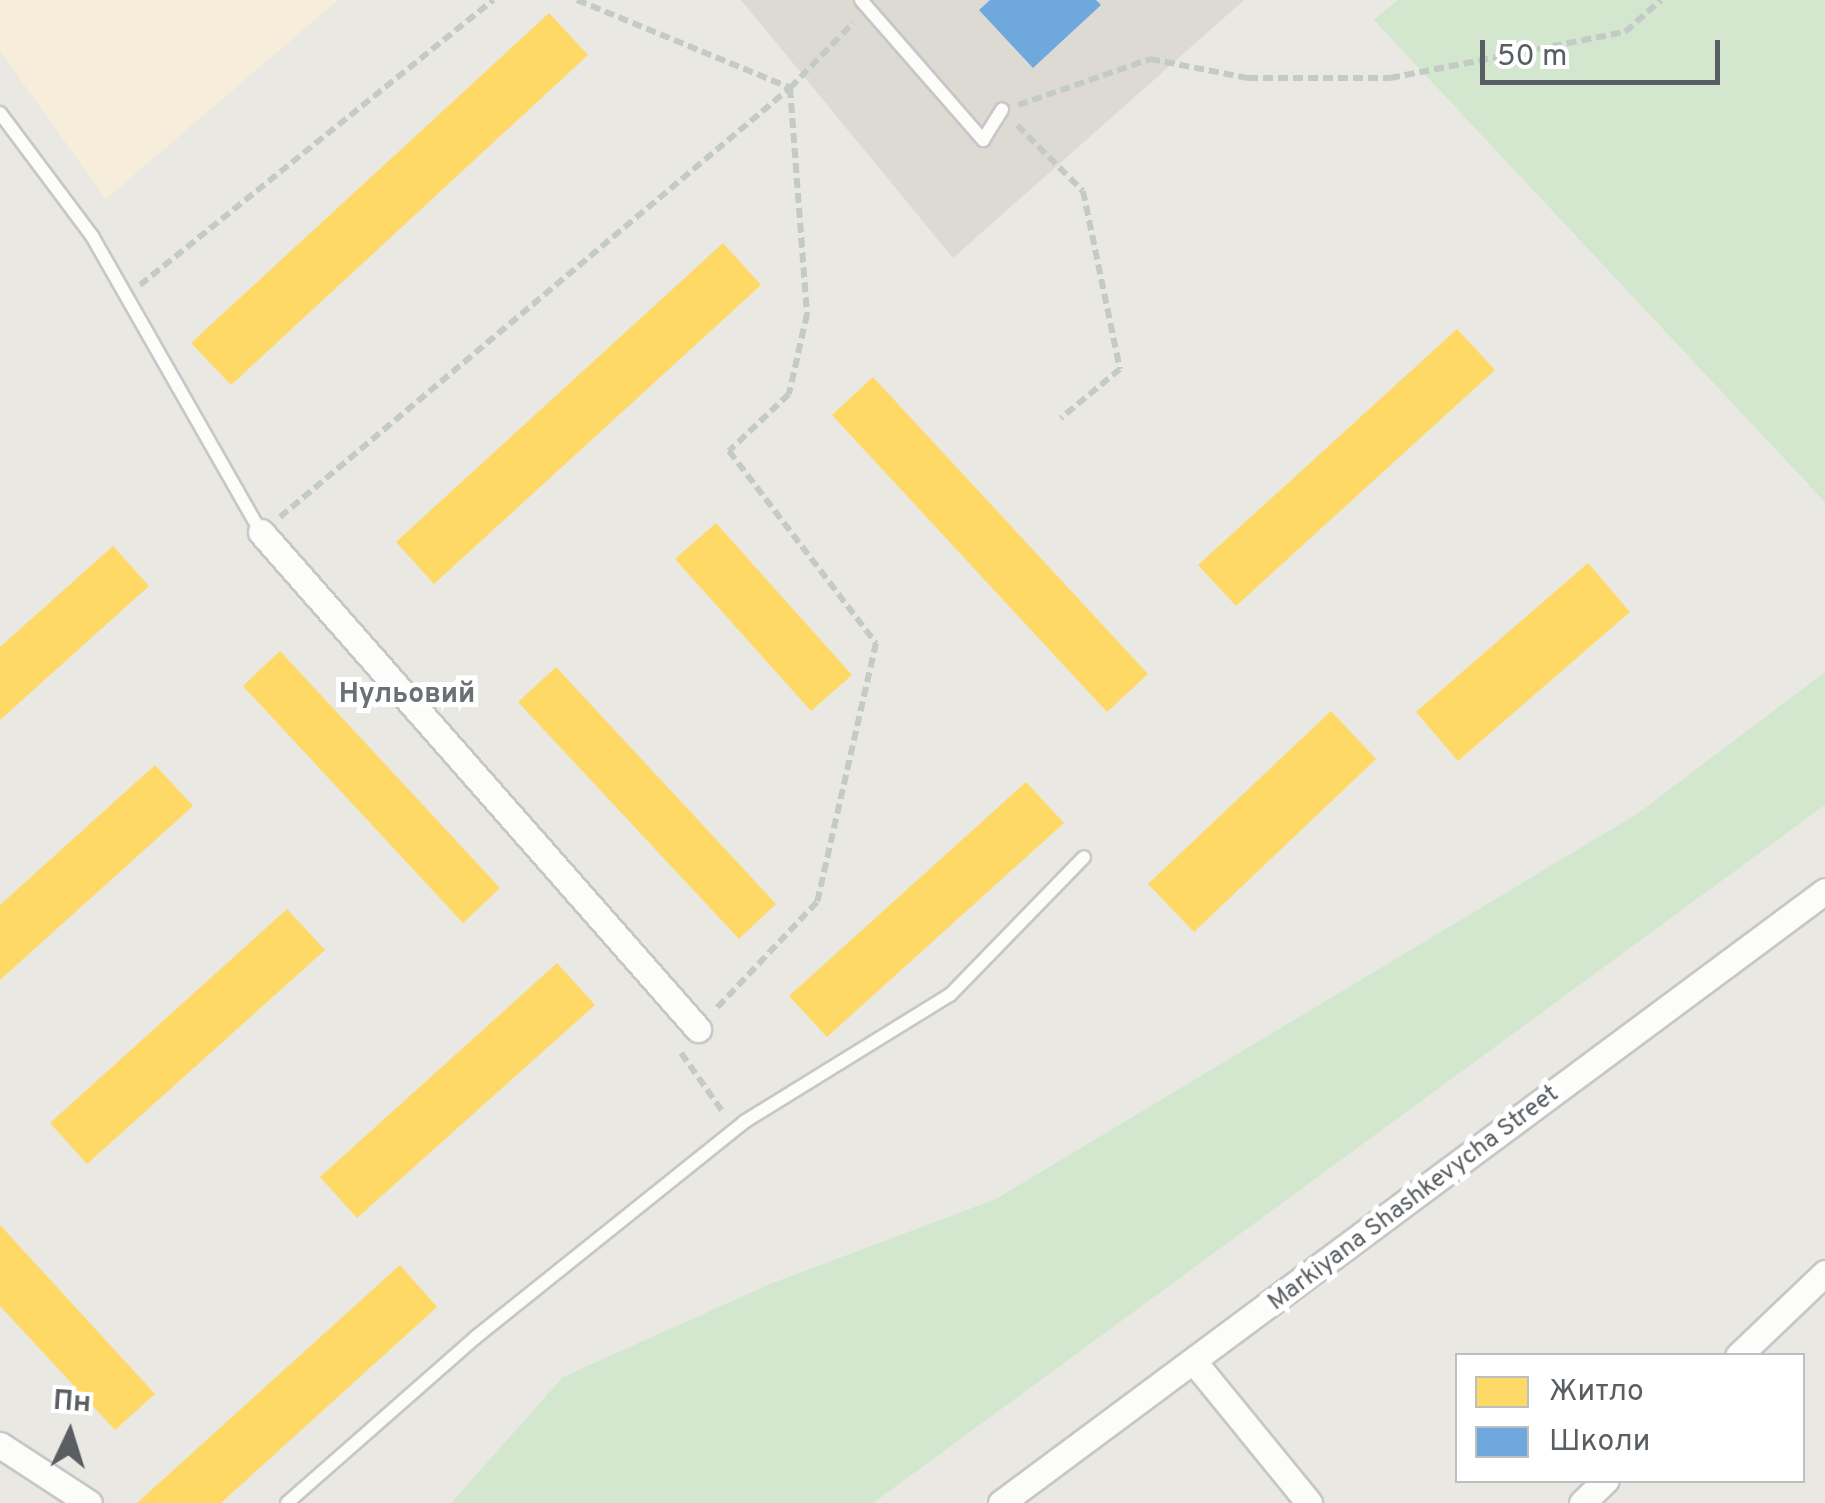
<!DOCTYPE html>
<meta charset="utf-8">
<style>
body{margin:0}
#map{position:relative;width:1825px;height:1503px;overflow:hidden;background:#eae8e3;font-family:Overpass,sans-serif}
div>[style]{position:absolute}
.commercial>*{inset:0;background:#f6edda}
.education>*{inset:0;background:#dddad3}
.green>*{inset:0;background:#d2e7cd}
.homes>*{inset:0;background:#ffd966}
.schools>*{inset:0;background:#6fa8dc}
.path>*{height:6px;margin-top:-3px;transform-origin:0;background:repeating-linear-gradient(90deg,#c4cac6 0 10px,transparent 0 15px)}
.roads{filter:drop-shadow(2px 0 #c6c7c6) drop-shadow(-2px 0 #c6c7c6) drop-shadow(0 2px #c6c7c6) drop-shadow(0 -2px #c6c7c6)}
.lane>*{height:12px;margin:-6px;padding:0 6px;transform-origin:6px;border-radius:6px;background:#fcfcfb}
.street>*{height:25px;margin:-12.5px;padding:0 12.5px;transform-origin:12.5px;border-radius:12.5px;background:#fcfcfb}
span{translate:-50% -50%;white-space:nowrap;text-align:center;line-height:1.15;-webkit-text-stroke:10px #fff;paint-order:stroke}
.street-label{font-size:25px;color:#595e62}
.neighbourhood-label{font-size:28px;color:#6a7074;font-weight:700}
.legend{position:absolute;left:1455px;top:1353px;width:350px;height:130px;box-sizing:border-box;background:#fff;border:2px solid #bdbfc0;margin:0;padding:12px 18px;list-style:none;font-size:30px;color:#595e62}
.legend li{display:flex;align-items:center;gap:20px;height:50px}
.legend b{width:50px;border:2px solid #bdbfc0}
.north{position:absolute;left:20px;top:1383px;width:100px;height:100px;-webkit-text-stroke:8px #fff;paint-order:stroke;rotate:4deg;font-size:28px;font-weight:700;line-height:40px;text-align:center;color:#595e62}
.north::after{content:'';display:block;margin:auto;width:35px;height:45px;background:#595e62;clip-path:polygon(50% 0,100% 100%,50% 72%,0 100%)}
.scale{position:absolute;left:1480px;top:40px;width:240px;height:45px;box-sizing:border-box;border:5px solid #595e62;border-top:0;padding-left:12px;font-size:30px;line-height:35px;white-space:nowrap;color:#595e62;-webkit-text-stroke:8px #fff;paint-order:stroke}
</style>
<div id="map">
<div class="commercial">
<i style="clip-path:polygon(0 0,338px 0,106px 199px,0 51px)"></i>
</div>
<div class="education">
<i style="clip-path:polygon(741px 0,1244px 0,953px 258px)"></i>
</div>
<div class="green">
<i style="clip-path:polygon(1398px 0,1825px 0,1825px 502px,1374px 20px)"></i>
<i style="clip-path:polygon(1825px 672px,1825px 805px,873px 1503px,451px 1503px,563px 1377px,770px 1284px,996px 1199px,1637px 814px)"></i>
</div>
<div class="homes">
<i style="clip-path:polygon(549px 13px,588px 55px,231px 385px,191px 343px)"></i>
<i style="clip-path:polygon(723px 243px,761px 285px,434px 584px,396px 542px)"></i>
<i style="clip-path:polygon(1457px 329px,1495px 370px,1236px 606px,1198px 565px)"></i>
<i style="clip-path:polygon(873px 377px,1148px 674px,1107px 712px,832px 415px)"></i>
<i style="clip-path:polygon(716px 523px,852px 675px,811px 711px,675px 559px)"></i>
<i style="clip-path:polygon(113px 546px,149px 586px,0 720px,0 647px)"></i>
<i style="clip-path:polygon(1588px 563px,1630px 612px,1458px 761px,1416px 712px)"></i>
<i style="clip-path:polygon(280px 651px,500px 888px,463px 923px,243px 686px)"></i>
<i style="clip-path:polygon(556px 667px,776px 904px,739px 939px,518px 702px)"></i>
<i style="clip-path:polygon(1331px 711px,1376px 759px,1194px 932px,1148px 884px)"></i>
<i style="clip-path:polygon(155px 765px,193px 806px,0 980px,0 905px)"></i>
<i style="clip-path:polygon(1026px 782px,1064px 823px,827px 1037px,789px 996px)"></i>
<i style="clip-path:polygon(287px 909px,325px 950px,87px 1164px,50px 1123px)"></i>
<i style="clip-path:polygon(557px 963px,595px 1005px,357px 1218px,320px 1177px)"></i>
<i style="clip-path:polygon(0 1225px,155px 1394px,115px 1430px,0 1306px)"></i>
<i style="clip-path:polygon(400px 1265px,437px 1307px,221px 1503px,137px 1503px)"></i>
</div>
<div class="schools">
<i style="clip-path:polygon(990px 0,1096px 0,1101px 5px,1033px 68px,979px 10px)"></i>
</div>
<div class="path">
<i style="left:577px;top:0;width:230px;rotate:22.4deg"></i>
<i style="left:790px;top:88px;width:227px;rotate:85.7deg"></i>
<i style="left:807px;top:314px;width:82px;rotate:102.7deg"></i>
<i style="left:789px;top:394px;width:83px;rotate:136.5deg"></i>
<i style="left:729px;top:451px;width:242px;rotate:52.6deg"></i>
<i style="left:876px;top:643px;width:266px;rotate:102.8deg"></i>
<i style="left:817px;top:902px;width:149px;rotate:133.4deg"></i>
<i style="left:1018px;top:105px;width:140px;rotate:-19.2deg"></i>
<i style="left:1150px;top:59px;width:100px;rotate:11deg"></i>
<i style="left:1248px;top:78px;width:142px"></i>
<i style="left:1390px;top:78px;width:239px;rotate:-11.1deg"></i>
<i style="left:1625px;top:32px;width:48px;rotate:-41.6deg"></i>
<i style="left:1017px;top:125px;width:93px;rotate:45deg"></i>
<i style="left:1083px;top:191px;width:182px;rotate:78.3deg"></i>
<i style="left:1120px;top:369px;width:77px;rotate:140.3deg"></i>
<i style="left:140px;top:285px;width:454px;rotate:-38.9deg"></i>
<i style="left:280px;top:517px;width:666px;rotate:-40.07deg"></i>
<i style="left:790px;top:88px;width:91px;rotate:-45.9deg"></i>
<i style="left:681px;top:1053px;width:72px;rotate:54.6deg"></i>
</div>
<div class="roads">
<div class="lane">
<i style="left:861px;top:0;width:186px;rotate:48.9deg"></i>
<i style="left:983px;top:140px;width:36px;rotate:-58deg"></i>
<i style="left:0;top:113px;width:154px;rotate:53.2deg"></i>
<i style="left:92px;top:236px;width:341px;rotate:60.3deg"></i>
<i style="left:287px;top:1503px;width:252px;rotate:-41.3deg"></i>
<i style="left:476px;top:1337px;width:344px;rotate:-38.7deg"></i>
<i style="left:744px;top:1122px;width:242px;rotate:-31.7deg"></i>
<i style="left:950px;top:995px;width:192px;rotate:-45.8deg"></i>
</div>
<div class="street">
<i style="left:261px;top:532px;width:662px;rotate:48.68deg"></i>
<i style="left:1738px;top:1356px;width:120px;rotate:-43.7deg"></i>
<i style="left:1195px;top:1363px;width:181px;rotate:50.8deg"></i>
<i style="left:0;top:1445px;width:106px;rotate:33.1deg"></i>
<i style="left:1001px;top:1503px;width:1026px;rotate:-36.6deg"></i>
<i style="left:1582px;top:1503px;width:33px;rotate:-44deg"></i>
</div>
</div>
<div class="street-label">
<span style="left:1414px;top:1199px;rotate:-37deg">Markiyana Shashkevycha Street</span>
</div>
<div class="neighbourhood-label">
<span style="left:407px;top:695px">Нульовий</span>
</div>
<ul class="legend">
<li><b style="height:28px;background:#ffd966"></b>Житло</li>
<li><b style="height:28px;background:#6fa8dc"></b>Школи</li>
</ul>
<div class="north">Пн</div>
<div class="scale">50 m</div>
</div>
